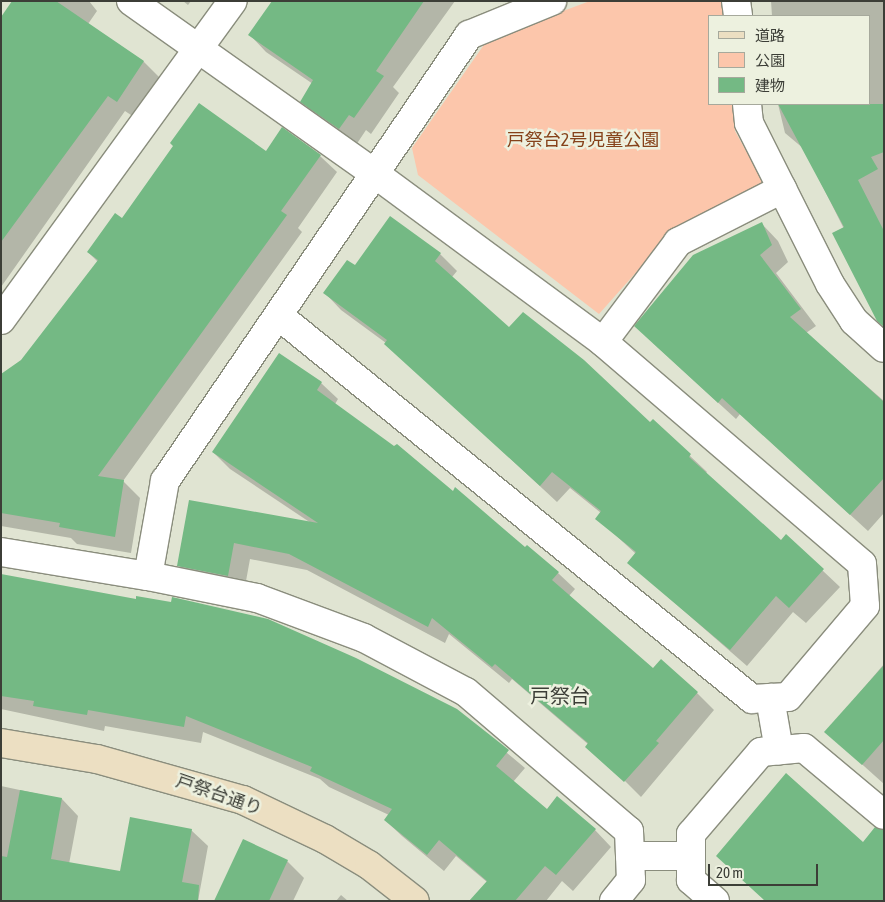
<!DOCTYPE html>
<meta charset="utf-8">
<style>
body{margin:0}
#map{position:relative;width:885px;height:902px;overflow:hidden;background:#e0e4d2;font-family:"Asap Condensed","Noto Sans JP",sans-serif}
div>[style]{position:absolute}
.green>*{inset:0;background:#fcc6ab}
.shadow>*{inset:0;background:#0003}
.building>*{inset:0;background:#74b984}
.roads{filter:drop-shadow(1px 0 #8a8d7d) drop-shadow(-1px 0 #8a8d7d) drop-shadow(0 1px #8a8d7d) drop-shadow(0 -1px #8a8d7d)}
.street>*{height:28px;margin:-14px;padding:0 14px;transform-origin:14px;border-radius:14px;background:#fff}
.secondary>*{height:28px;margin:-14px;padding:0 14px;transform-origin:14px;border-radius:14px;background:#ecdfc2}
span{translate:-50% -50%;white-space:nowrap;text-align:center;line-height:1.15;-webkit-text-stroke:5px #edf1df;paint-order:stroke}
.park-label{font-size:18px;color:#86421a}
.street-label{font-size:18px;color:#3c3e37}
.quarter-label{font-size:20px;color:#3c3e37}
.frame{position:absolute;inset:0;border:2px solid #3c3e37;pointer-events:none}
.legend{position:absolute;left:708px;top:15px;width:162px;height:90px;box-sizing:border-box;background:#edf1df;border:1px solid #a6a99c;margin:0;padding:6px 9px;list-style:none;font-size:15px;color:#3c3e37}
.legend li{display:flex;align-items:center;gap:10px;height:25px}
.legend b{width:25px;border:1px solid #a6a99c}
.scale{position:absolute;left:708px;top:864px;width:110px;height:22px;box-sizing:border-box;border:2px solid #3c3e37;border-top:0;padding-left:6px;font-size:15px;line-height:18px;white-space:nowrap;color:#3c3e37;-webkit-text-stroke:4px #edf1df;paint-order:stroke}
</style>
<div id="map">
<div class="green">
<i style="clip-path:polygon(590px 1px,724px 1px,725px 16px,709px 16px,709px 104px,733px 104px,735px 131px,765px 185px,672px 232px,599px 314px,418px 175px,412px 148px,488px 39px)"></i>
</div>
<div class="shadow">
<i style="clip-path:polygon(14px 1px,89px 1px,97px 11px,88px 24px,143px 61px,160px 78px,134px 117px,125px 111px,1px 287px,1px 20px)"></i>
<i style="clip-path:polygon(183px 1px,191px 1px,188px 5px)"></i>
<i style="clip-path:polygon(273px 1px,455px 1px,393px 87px,399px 93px,371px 134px,366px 130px,356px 145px,318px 118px,302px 101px,313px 84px,266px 52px,250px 35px)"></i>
<i style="clip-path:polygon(771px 1px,884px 1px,884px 309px,804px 149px,785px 133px,778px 104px,869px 104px,869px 16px,772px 16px)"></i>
<i style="clip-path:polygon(266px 152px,320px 156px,337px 172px,298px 228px,302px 232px,123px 481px,140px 498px,131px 553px,77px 544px,71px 538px,1px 526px,1px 376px,22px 361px,98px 262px,88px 252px,122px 219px)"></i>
<i style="clip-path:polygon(762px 224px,778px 241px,788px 262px,776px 273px,816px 326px,806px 333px,884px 401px,884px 513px,868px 531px,740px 414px,736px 419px,653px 343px)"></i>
<i style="clip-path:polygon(440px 254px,457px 271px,452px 277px,510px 329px,650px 424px,653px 421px,707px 472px,705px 474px,781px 542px,786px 536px,840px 587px,806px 623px,793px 612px,747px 666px,629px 563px,636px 554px,597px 518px,601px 513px,570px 488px,557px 502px,386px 343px,341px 310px,325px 293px,355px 267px)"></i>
<i style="clip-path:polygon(321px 383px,338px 399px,335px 404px,558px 573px,575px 589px,569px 596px,653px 670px,697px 693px,714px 710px,641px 797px,589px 745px,512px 679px,509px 683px,449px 634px,445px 643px,307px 570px,250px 559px,244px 592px,195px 582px,178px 565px,190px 501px,311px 523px,230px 469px,213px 452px)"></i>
<i style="clip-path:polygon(1px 576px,456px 710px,525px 768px,513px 782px,547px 810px,595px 830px,611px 847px,573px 891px,562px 881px,546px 901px,490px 901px,487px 882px,456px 856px,444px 871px,402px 836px,385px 820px,389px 815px,329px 787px,320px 779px,203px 732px,201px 743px,105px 726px,104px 731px,1px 709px)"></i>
<i style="clip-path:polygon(884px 664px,884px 784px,826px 732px)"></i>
<i style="clip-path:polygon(1px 786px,62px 799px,78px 816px,69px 864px,121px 873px,191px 830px,208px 846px,198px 901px,1px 901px)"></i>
<i style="clip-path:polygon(287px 861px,304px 878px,293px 901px,216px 901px)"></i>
<i style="clip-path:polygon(341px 895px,348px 901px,336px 901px)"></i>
</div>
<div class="building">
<i style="clip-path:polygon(12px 1px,56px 1px,144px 61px,117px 102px,108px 96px,1px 242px,1px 17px)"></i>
<i style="clip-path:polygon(272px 1px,424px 1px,376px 71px,384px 76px,354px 118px,349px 115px,339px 129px,300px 102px,313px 80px,248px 35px)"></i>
<i style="clip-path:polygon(199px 103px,266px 151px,282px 127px,321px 155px,281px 211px,287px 215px,98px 476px,124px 480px,115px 537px,59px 527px,60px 523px,1px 513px,1px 374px,21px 360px,98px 260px,87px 252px,115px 213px,122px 218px,173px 146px,170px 143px)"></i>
<i style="clip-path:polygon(778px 104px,884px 104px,884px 152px,871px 157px,878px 169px,858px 180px,884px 231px,884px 327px,877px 321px,832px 233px,844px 227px)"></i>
<i style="clip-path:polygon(390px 216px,441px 253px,435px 261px,509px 327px,523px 312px,584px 360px,650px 422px,653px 419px,691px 454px,689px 457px,781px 540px,786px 534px,824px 569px,789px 608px,776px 596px,730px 650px,627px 563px,636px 552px,595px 519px,601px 511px,552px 472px,540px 486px,384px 344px,387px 340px,323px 293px,347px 260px,355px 265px)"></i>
<i style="clip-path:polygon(762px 222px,772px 245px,760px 255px,801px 309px,790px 317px,884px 402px,884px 478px,850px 515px,722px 398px,718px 403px,634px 326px,693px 255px)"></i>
<i style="clip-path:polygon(279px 353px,322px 382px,317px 390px,394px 446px,397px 444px,453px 491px,455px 487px,525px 547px,527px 545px,559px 572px,552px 580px,653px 668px,661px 659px,698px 692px,656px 741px,659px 743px,624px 782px,585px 747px,588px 743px,495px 664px,492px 667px,432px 618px,428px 627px,289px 554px,234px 543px,228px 576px,177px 566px,189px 500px,318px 523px,212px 452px)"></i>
<i style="clip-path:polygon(1px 574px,136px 599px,136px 596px,171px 602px,172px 597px,268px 619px,356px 658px,457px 709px,509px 750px,496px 766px,547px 809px,557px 796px,596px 829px,556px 875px,545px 866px,515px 901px,469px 901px,487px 881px,439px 840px,427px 855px,384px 820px,392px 809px,310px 771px,312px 767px,186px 716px,184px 727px,88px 710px,87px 715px,33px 706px,34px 701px,1px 696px)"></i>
<i style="clip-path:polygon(884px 665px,884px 740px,862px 765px,824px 732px)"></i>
<i style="clip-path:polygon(786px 773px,863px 842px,875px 827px,884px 830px,884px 901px,765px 901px,716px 856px)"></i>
<i style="clip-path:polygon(20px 790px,62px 798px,51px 859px,120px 871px,130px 817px,192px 829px,182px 882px,199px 885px,198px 901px,1px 901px,1px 856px,7px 857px)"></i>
<i style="clip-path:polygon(243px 839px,288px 860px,269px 901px,214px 901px)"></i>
</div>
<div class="roads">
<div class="street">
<i style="left:131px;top:1px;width:298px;rotate:35.3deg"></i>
<i style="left:374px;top:173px;width:285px;rotate:36.4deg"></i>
<i style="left:603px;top:342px;width:341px;rotate:40.6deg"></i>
<i style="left:862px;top:564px;width:42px;rotate:85.9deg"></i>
<i style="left:865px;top:606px;width:119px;rotate:130.2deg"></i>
<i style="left:788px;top:697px;width:36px;rotate:177deg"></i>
<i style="left:752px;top:699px;width:609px;rotate:-141deg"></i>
<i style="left:736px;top:1px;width:15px;rotate:82deg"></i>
<i style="left:747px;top:104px;width:19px;rotate:84deg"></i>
<i style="left:749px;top:123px;width:180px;rotate:63.3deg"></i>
<i style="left:830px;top:284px;width:44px;rotate:57deg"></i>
<i style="left:854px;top:321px;width:40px;rotate:42deg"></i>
<i style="left:1px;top:320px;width:394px;rotate:-54deg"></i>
<i style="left:603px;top:342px;width:125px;rotate:-53.1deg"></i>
<i style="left:678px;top:242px;width:117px;rotate:-27deg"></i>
<i style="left:1px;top:552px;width:149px;rotate:9.3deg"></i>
<i style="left:148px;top:576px;width:111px;rotate:11.4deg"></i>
<i style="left:257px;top:598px;width:114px;rotate:20.5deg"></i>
<i style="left:364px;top:638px;width:115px;rotate:27.9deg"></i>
<i style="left:466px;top:692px;width:214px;rotate:40.5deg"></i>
<i style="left:629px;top:831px;width:49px;rotate:87.7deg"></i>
<i style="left:631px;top:880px;width:27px;rotate:129deg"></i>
<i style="left:148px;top:576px;width:97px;rotate:-79.9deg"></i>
<i style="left:165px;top:481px;width:540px;rotate:-55.72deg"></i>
<i style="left:469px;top:35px;width:90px;rotate:-22.3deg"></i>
<i style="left:770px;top:698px;width:53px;rotate:80.2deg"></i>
<i style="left:630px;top:856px;width:61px"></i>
<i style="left:715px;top:901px;width:32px;rotate:-139deg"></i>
<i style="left:691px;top:880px;width:46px;rotate:-90deg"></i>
<i style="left:691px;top:834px;width:108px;rotate:-49.5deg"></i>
<i style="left:761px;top:752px;width:43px;rotate:-5.3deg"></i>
<i style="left:804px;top:748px;width:104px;rotate:39.9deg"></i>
</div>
<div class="secondary">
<i style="left:1px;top:743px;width:97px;rotate:9.5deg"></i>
<i style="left:97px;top:759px;width:152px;rotate:15.7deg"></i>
<i style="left:243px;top:800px;width:91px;rotate:25.4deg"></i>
<i style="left:325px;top:839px;width:51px;rotate:30.6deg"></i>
<i style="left:369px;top:865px;width:58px;rotate:38deg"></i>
</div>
</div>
<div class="park-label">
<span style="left:583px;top:140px">戸祭台2号児童公園</span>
</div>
<div class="street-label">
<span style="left:219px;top:795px;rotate:19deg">戸祭台通り</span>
</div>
<div class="quarter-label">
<span style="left:560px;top:695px">戸祭台</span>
</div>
<div class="frame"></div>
<ul class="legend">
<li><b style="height:6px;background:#ecdfc2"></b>道路</li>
<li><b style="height:14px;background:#fcc6ab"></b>公園</li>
<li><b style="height:14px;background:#74b984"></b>建物</li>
</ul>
<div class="scale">20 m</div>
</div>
